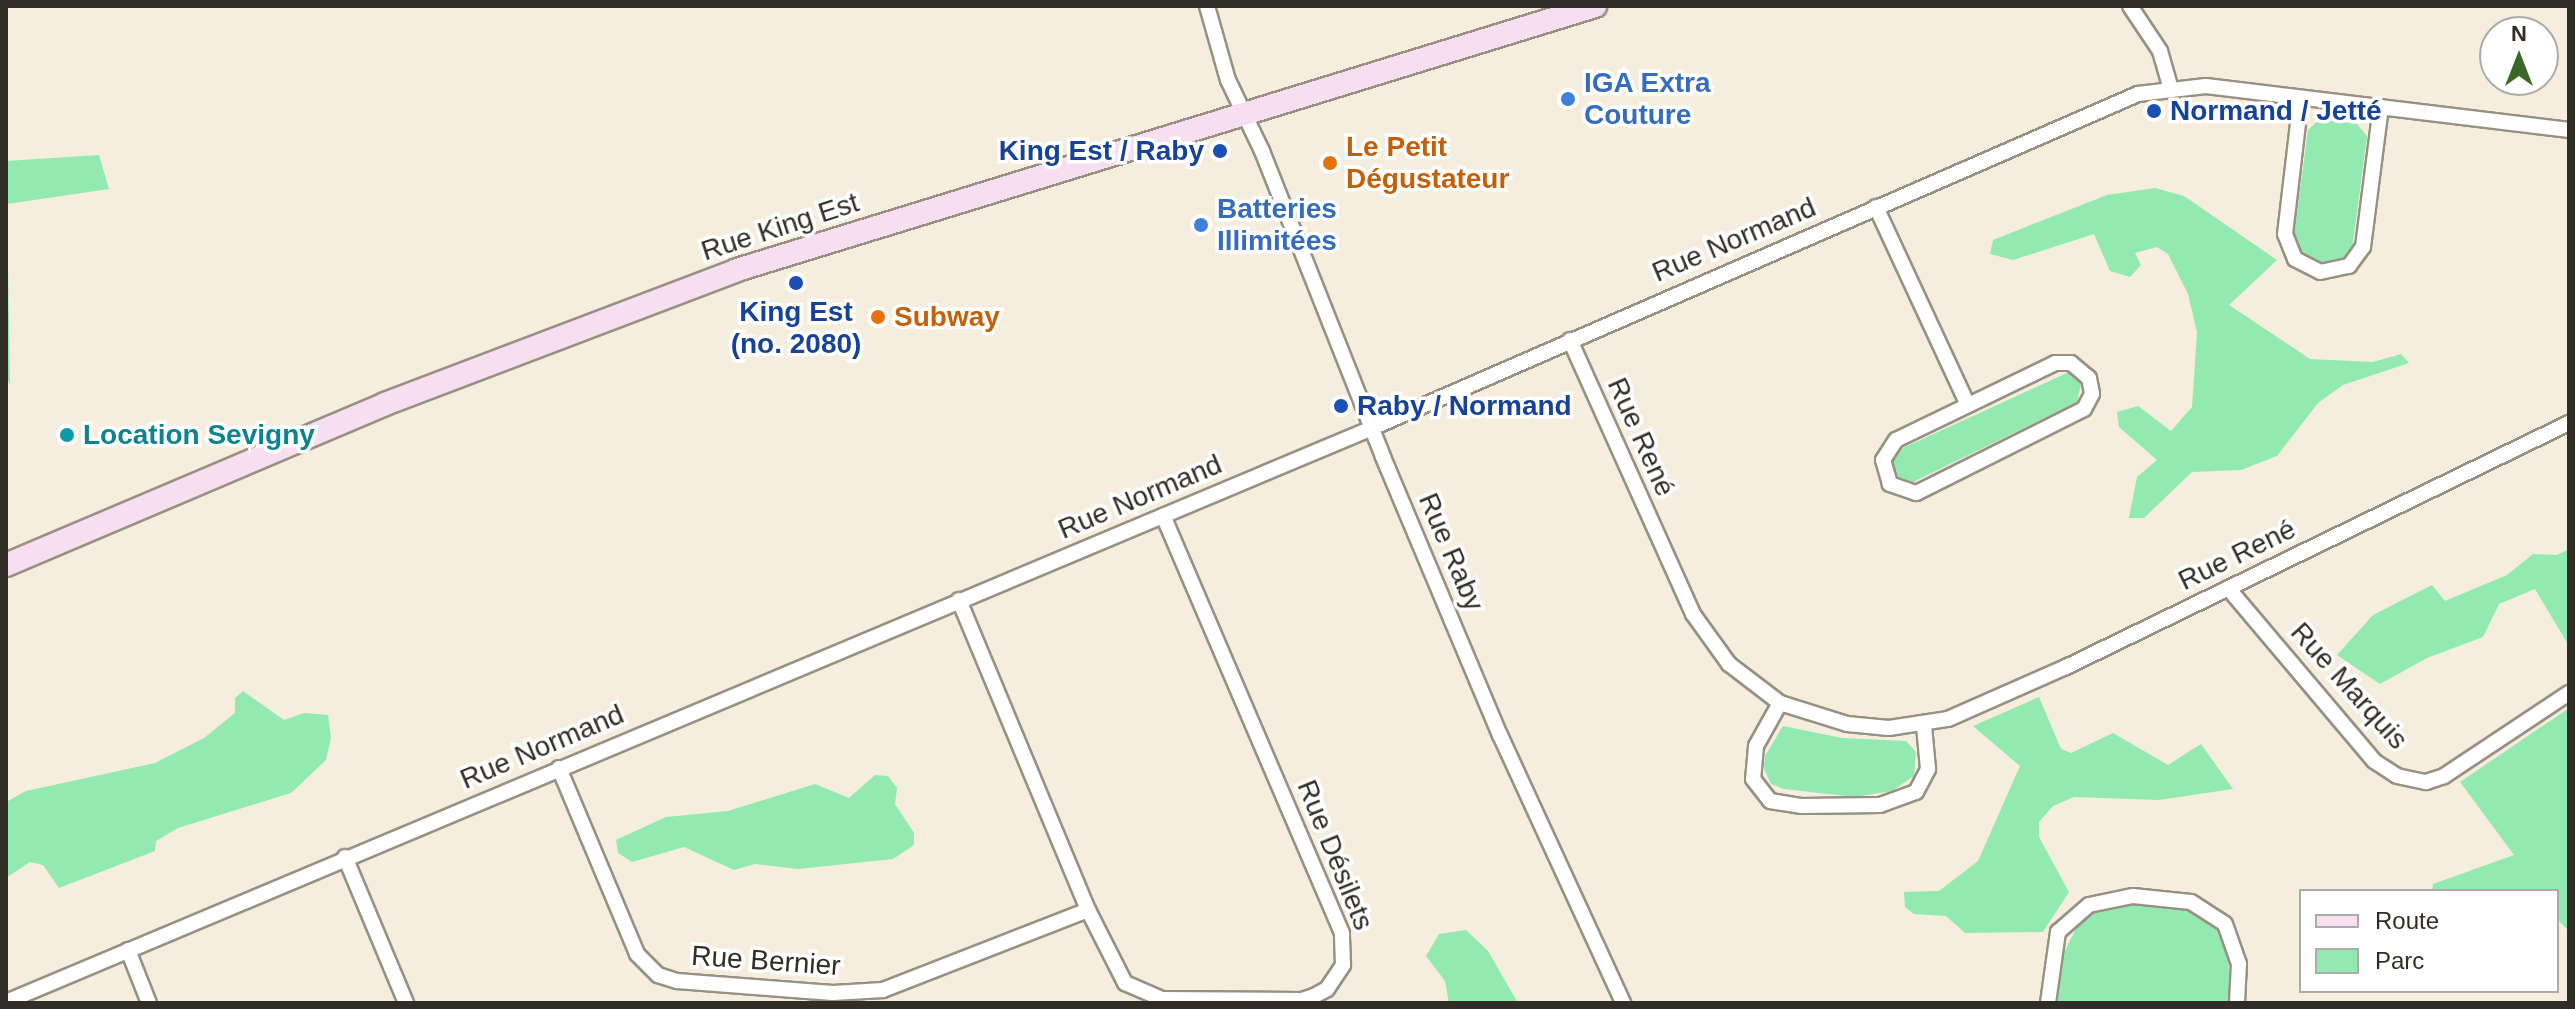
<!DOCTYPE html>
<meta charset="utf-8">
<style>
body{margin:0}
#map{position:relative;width:2575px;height:1009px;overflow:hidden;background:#f5edde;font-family:Helvetica,sans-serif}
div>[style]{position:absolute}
.green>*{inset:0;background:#92eab1}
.roads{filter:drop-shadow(2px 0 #989183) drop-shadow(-2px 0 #989183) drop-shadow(0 2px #989183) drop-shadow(0 -2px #989183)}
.minor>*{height:14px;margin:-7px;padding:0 7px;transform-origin:7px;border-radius:7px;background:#fff}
.primary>*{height:22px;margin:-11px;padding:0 11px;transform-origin:11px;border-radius:11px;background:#f8def1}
.dots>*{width:22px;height:22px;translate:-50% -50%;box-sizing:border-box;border:4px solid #fff;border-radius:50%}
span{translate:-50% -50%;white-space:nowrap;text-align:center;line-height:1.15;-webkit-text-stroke:7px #fff;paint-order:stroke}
.shop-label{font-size:28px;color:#366cbe;font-weight:700}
.left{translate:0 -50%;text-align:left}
.transit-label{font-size:28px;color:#164399;font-weight:700}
.right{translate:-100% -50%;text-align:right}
.food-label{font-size:28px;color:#c56008;font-weight:700}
.street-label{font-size:28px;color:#302d27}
.culture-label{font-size:28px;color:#0d838f;font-weight:700}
.frame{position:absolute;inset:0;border:8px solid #302d27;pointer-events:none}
.legend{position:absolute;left:2299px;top:889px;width:260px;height:104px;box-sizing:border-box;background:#fff;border:2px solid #acaba9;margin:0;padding:10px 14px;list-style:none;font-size:24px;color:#302d27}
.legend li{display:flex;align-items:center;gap:16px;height:40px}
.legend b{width:40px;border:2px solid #acaba9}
.north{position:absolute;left:2479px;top:16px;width:80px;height:80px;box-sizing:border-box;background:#fff;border:2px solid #acaba9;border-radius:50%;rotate:0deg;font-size:22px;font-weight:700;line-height:32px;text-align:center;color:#302d27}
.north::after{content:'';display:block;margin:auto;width:28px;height:36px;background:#3b6826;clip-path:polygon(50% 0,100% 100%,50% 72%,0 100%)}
</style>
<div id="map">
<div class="green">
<i style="clip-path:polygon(2320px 119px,2357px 124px,2367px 136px,2352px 250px,2346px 258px,2326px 263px,2305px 258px,2294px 235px,2308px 130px)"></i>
<i style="clip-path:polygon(99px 155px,109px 189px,7px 204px,10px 385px,6px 376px,6px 161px)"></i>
<i style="clip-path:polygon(2155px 188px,2184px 196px,2277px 260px,2229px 305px,2310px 359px,2373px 362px,2401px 354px,2409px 363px,2343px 385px,2318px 403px,2277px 456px,2241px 470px,2192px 472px,2144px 518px,2129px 518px,2137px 477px,2157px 460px,2119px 427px,2117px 412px,2138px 406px,2171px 431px,2192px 407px,2197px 332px,2188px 294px,2168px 254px,2157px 247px,2135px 253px,2141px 265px,2130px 277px,2110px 271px,2094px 234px,2013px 260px,1990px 254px,1993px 240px,2107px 195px)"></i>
<i style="clip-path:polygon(2069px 372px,2081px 384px,2077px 402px,1913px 482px,1895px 476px,1891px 463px,1903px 448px)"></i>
<i style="clip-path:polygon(2569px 549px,2569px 646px,2535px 589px,2499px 604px,2483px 637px,2427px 658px,2380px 684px,2337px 655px,2373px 615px,2432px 585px,2445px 601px,2507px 575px,2533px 554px,2557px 555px)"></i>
<i style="clip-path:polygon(243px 691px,284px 720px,304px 713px,328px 715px,331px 738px,326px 760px,291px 793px,178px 828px,156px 841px,155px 851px,59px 888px,43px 865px,30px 862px,6px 878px,6px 802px,26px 791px,155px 763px,204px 738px,235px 713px,235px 698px)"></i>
<i style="clip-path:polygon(2039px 697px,2061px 749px,2071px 753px,2113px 733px,2168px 765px,2201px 744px,2233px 789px,2159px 800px,2074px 797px,2053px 806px,2039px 822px,2039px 837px,2069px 892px,2043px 932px,1965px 933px,1946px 916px,1914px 914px,1905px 907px,1904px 892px,1939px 891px,1978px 861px,2020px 766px,1973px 726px)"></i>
<i style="clip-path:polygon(2569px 708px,2569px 931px,2557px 919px,2557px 891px,2432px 891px,2433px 884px,2514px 855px,2460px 782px)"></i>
<i style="clip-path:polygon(1783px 726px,1842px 738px,1906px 741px,1916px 752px,1914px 776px,1892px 791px,1855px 797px,1784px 789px,1771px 784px,1764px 769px,1765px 756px)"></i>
<i style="clip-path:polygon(875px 775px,888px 776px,897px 788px,895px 804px,914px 833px,914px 845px,893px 859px,798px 869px,755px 864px,734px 870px,684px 847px,632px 862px,618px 853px,616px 840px,666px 817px,728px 811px,815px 784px,849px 798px)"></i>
<i style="clip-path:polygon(2157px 903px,2187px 907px,2221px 931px,2228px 951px,2230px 1003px,2056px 1003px,2059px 962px,2081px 919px,2098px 909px)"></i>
<i style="clip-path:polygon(1466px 930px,1488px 951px,1518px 1003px,1449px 1003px,1445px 981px,1426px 956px,1439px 934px)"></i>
</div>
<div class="roads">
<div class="minor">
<i style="left:1207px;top:6px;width:77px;rotate:74.2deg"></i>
<i style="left:1228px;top:80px;width:79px;rotate:64.4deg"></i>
<i style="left:1262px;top:151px;width:329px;rotate:68.4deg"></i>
<i style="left:1383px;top:457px;width:302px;rotate:67.2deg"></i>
<i style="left:1500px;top:735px;width:295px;rotate:65.3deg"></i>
<i style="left:2130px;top:6px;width:54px;rotate:56.3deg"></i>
<i style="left:2160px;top:51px;width:37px;rotate:74deg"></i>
<i style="left:2301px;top:98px;width:137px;rotate:96.7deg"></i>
<i style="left:2285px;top:234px;width:27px;rotate:68deg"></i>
<i style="left:2295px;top:259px;width:28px;rotate:27deg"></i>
<i style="left:2320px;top:272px;width:30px;rotate:-12deg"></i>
<i style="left:2349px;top:266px;width:24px;rotate:-54deg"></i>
<i style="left:2363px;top:247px;width:141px;rotate:-82.7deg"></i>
<i style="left:1876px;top:207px;width:218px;rotate:65.1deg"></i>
<i style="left:1570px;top:340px;width:300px;rotate:65.8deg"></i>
<i style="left:1693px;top:614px;width:62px;rotate:54.2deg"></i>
<i style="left:1729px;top:664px;width:64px;rotate:37.4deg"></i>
<i style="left:1780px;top:703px;width:70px;rotate:17.4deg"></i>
<i style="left:1847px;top:724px;width:42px;rotate:5.4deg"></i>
<i style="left:1889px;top:728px;width:60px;rotate:-8.7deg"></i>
<i style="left:1948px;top:719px;width:129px;rotate:-23.8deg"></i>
<i style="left:2066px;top:667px;width:559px;rotate:-25.88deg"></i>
<i style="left:2055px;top:363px;width:16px"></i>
<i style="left:2071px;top:363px;width:23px;rotate:40deg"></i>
<i style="left:2089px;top:378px;width:16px;rotate:79deg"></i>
<i style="left:2092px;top:394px;width:17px;rotate:118deg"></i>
<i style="left:2084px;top:409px;width:188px;rotate:153.4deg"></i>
<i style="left:1916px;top:493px;width:28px;rotate:-161deg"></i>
<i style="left:1890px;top:484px;width:25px;rotate:-106deg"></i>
<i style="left:1883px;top:460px;width:24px;rotate:-57deg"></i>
<i style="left:1896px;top:440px;width:177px;rotate:-25.8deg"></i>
<i style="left:2228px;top:588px;width:226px;rotate:49.8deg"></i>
<i style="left:2374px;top:761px;width:27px;rotate:33deg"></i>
<i style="left:2397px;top:776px;width:30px;rotate:12deg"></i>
<i style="left:2426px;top:782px;width:19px;rotate:-18deg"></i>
<i style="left:2444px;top:776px;width:150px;rotate:-33.6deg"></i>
<i style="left:959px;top:600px;width:336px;rotate:67.4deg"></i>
<i style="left:1088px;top:910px;width:82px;rotate:63.1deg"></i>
<i style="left:1125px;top:983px;width:40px;rotate:23.4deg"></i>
<i style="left:1162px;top:999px;width:140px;rotate:0.4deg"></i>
<i style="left:1302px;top:1000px;width:13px;rotate:-18deg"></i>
<i style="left:1314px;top:996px;width:15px;rotate:-28deg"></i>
<i style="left:1327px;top:989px;width:29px;rotate:-56deg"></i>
<i style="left:1343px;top:965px;width:32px;rotate:-92deg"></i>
<i style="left:1342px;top:933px;width:454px;rotate:-113.2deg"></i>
<i style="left:1780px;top:703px;width:49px;rotate:119.2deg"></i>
<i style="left:1756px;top:746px;width:33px;rotate:95deg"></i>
<i style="left:1753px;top:779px;width:28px;rotate:52deg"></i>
<i style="left:1770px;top:801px;width:31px;rotate:9deg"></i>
<i style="left:1801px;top:806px;width:79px;rotate:-0.7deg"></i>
<i style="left:1880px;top:805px;width:38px;rotate:-20deg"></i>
<i style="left:1916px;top:792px;width:26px;rotate:-62deg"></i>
<i style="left:1928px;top:769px;width:43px;rotate:-95.3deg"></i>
<i style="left:559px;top:768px;width:202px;rotate:67.2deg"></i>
<i style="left:637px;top:954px;width:30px;rotate:45deg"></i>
<i style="left:658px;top:975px;width:20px;rotate:18deg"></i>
<i style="left:677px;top:981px;width:156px;rotate:4.4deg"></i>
<i style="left:833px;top:993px;width:50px;rotate:-3.4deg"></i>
<i style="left:883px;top:990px;width:220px;rotate:-21.3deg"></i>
<i style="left:345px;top:857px;width:158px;rotate:67.3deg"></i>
<i style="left:128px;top:950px;width:57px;rotate:68.4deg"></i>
<i style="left:6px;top:1002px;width:1482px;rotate:-22.79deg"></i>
<i style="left:1372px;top:428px;width:836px;rotate:-23.56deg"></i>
<i style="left:2138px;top:94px;width:68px;rotate:-6.7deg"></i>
<i style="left:2206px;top:86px;width:366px;rotate:6.9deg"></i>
<i style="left:2048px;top:1003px;width:72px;rotate:-82deg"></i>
<i style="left:2058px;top:932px;width:41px;rotate:-41.1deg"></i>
<i style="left:2089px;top:905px;width:45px;rotate:-11.6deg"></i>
<i style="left:2133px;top:896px;width:58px;rotate:5.9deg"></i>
<i style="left:2191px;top:902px;width:40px;rotate:32.9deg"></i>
<i style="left:2225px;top:924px;width:42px;rotate:70.7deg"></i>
<i style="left:2239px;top:964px;width:39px;rotate:93deg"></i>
</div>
<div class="primary">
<i style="left:6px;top:565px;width:412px;rotate:-23deg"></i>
<i style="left:385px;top:404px;width:377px;rotate:-20.8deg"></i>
<i style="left:737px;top:270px;width:898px;rotate:-17.1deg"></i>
</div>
</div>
<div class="dots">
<i style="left:1568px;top:99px;background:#3f7fe0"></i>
<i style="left:2154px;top:111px;background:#1a4fb4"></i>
<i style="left:1220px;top:151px;background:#1a4fb4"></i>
<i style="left:1330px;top:163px;background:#e8710a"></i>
<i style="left:1201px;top:225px;background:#3f7fe0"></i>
<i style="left:796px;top:283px;background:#1a4fb4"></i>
<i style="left:878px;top:317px;background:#e8710a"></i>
<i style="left:1341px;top:406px;background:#1a4fb4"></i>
<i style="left:67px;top:435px;background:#0f9aa8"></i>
</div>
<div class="shop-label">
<span class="left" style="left:1584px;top:99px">IGA Extra<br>Couture</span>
<span class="left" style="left:1217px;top:225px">Batteries<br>Illimitées</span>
</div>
<div class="transit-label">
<span class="left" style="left:2170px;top:111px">Normand / Jetté</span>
<span class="right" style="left:1204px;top:151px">King Est / Raby</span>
<span style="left:796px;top:328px">King Est<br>(no. 2080)</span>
<span class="left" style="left:1357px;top:406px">Raby / Normand</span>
</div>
<div class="food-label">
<span class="left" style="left:1346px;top:163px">Le Petit<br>Dégustateur</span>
<span class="left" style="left:894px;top:317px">Subway</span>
</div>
<div class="street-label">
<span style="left:780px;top:227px;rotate:-18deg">Rue King Est</span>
<span style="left:1734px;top:240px;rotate:-23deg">Rue Normand</span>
<span style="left:1641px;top:437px;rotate:66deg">Rue René</span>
<span style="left:1140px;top:497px;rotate:-23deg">Rue Normand</span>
<span style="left:1451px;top:552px;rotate:67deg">Rue Raby</span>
<span style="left:2237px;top:555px;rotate:-26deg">Rue René</span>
<span style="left:2349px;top:686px;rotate:48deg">Rue Marquis</span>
<span style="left:542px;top:747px;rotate:-23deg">Rue Normand</span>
<span style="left:1335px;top:855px;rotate:68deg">Rue Désilets</span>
<span style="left:766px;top:961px;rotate:4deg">Rue Bernier</span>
</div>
<div class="culture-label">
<span class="left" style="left:83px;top:435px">Location Sevigny</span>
</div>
<div class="frame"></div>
<ul class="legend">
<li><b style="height:10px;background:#f8def1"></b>Route</li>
<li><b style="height:22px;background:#92eab1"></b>Parc</li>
</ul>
<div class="north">N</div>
</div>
